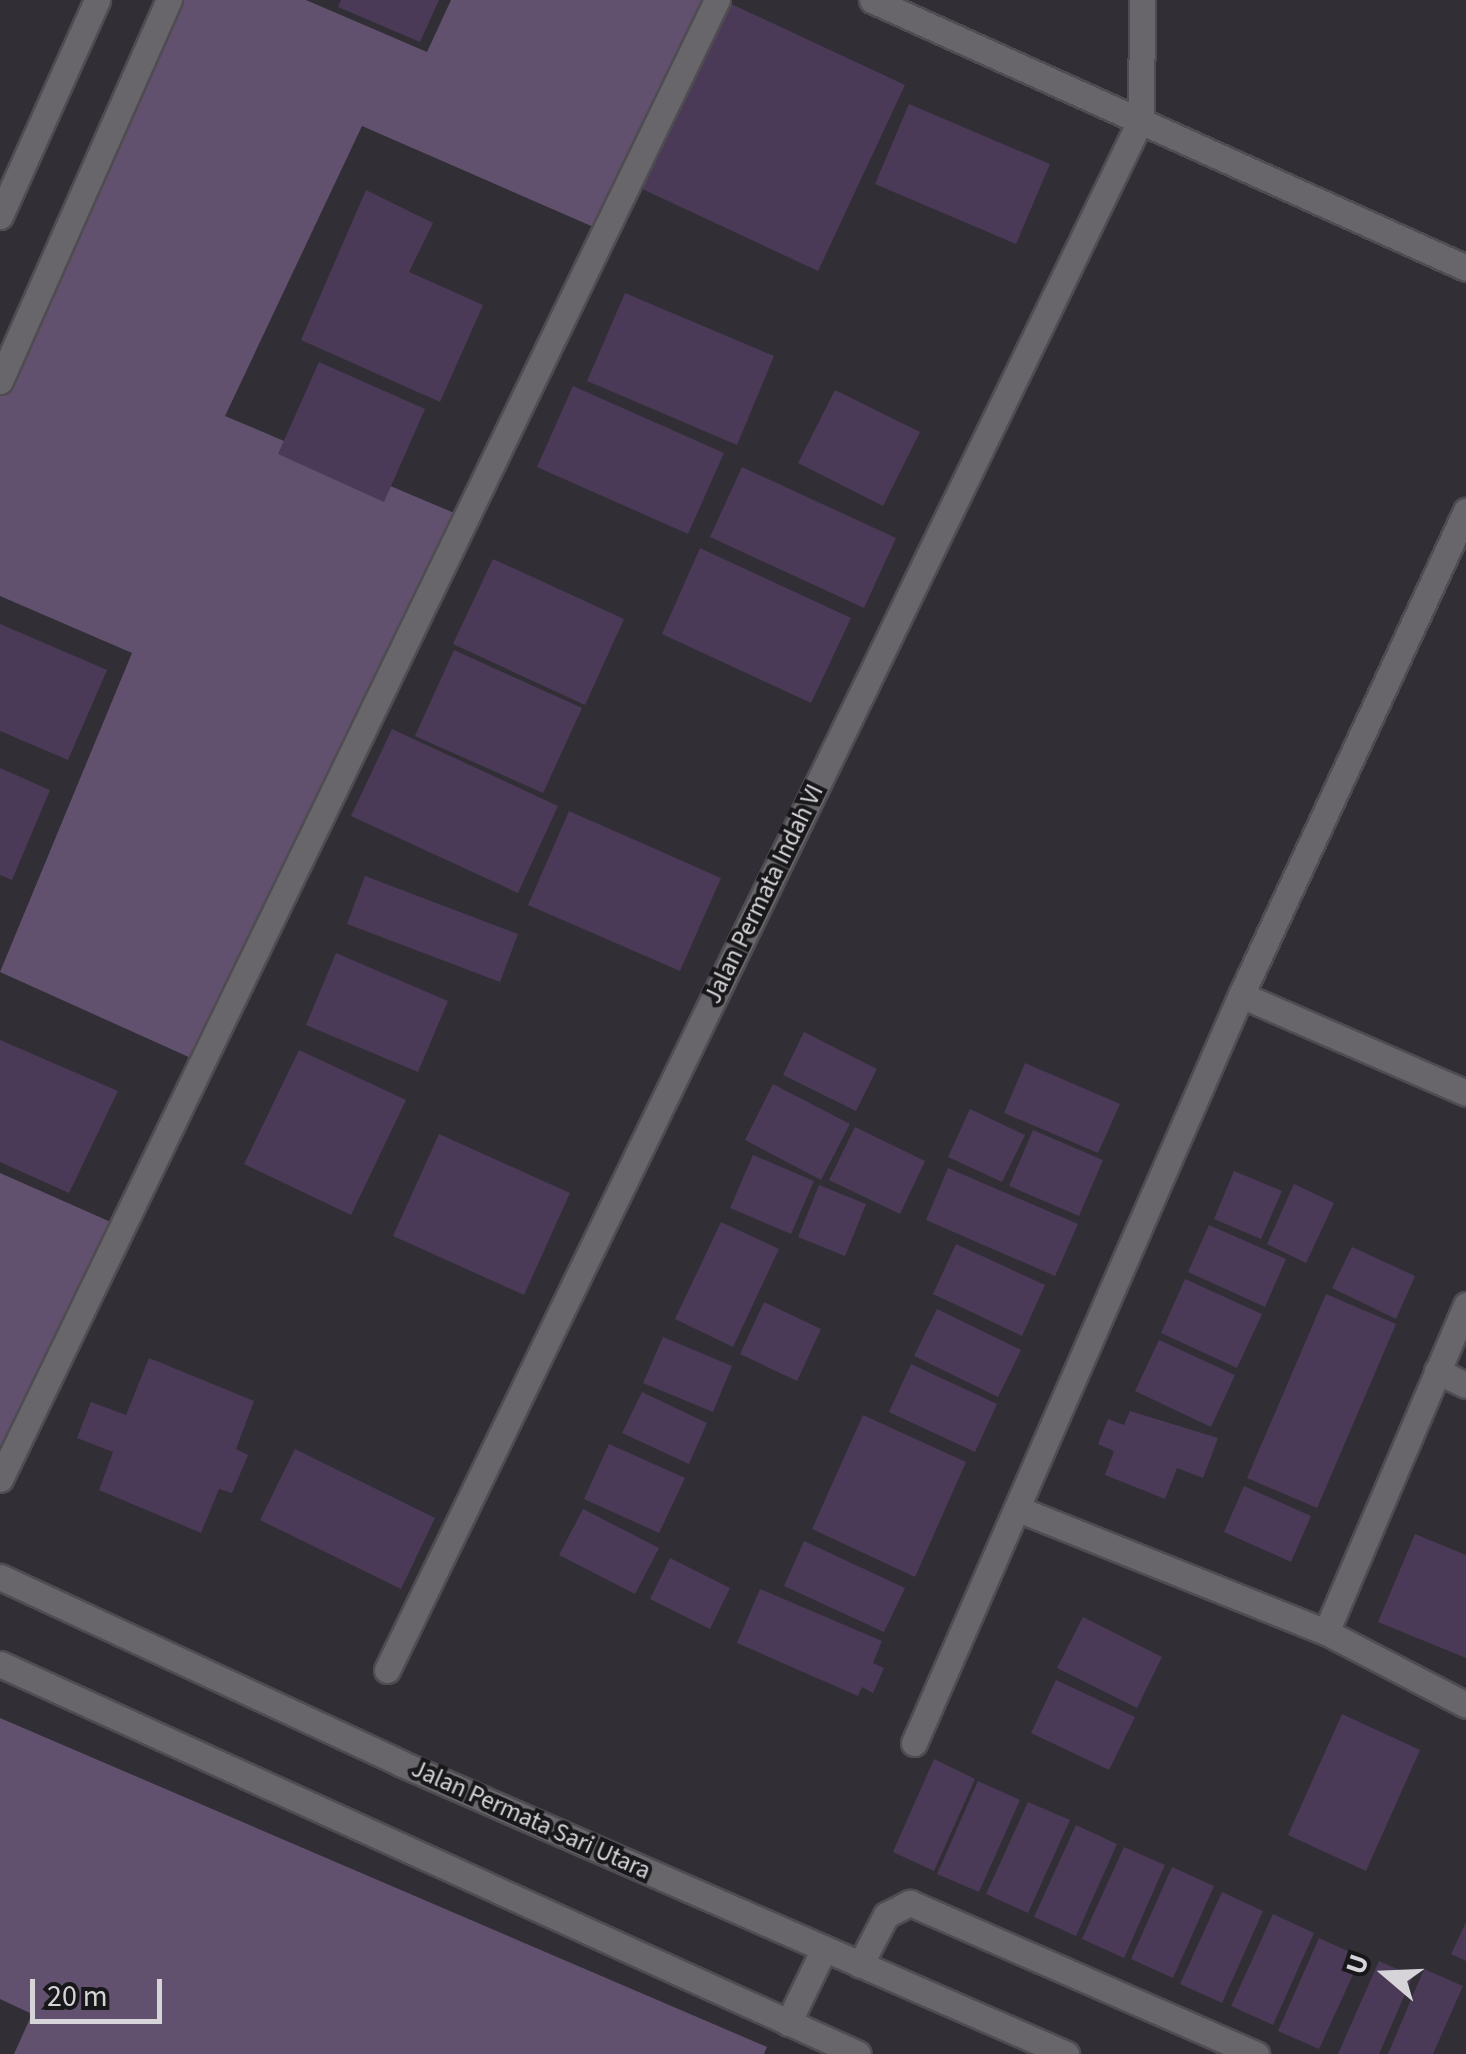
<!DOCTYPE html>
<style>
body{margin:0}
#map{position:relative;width:1466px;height:2054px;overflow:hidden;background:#312e35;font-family:"Source Sans 3",sans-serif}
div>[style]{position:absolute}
.green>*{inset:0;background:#61516f}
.building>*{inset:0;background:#4a3a57}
.roads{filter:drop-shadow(2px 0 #4f4c52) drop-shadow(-2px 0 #4f4c52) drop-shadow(0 2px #4f4c52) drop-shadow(0 -2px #4f4c52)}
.minor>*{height:25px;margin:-12.5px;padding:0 12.5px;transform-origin:12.5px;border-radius:12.5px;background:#68666a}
span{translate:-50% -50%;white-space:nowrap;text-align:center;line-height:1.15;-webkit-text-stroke:8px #18171a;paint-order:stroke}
.street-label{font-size:25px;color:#d6d4d8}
.north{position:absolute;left:1336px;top:1924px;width:100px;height:100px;-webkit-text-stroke:8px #18171a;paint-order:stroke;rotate:289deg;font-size:28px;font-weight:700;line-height:40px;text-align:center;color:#d6d4d8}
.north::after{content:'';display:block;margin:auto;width:35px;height:45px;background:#d6d4d8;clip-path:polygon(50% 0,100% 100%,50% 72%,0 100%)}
.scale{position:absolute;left:30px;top:1979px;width:132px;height:45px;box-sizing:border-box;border:5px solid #d6d4d8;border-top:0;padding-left:12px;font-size:30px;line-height:35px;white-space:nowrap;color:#d6d4d8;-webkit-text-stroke:8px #18171a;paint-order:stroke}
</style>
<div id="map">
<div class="green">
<i style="clip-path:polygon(169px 0,306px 0,427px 52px,451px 0,717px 0,605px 232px,362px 126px,225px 416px,466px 518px,202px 1063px,0 972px,132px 653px,0 596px,0 381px)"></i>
<i style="clip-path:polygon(0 1173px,122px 1227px,0 1479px)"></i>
<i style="clip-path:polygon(0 1718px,767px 2047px,764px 2054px,14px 2054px,32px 2014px,0 1999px)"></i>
</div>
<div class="building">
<i style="clip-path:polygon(341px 0,439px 0,420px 42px,338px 7px)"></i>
<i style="clip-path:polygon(727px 2px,905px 85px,818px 271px,640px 188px)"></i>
<i style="clip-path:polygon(909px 104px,1050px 164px,1016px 244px,875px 184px)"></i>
<i style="clip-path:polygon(366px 190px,433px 223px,409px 272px,483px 305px,440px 402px,301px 340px)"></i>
<i style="clip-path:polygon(625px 293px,774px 356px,737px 445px,587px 381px)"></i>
<i style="clip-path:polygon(319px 362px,425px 409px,384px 502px,278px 454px)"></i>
<i style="clip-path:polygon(573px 386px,724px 453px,688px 534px,537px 467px)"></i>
<i style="clip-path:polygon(835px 390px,920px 432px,883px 506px,798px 463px)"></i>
<i style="clip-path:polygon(742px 467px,896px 538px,864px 608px,710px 537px)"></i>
<i style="clip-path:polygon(700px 548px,851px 618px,811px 703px,662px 634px)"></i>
<i style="clip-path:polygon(493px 559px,624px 619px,585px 705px,453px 644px)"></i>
<i style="clip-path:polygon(0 624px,107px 670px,68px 760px,0 731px)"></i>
<i style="clip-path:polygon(454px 650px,582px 708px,543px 793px,415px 736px)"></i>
<i style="clip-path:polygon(392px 729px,558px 806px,518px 893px,351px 816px)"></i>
<i style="clip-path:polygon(0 768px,50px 790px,12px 880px,0 875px)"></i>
<i style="clip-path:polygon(569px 811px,721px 878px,680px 971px,528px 905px)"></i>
<i style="clip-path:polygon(365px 876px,518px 934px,500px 982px,347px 924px)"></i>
<i style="clip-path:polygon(336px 953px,448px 1001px,418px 1072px,306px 1025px)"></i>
<i style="clip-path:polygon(804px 1032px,877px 1069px,856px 1111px,783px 1075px)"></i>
<i style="clip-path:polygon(0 1040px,118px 1091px,69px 1193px,0 1162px)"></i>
<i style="clip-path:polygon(299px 1050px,406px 1100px,351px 1215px,244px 1164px)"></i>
<i style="clip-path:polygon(1025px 1063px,1120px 1104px,1098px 1153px,1004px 1113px)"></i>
<i style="clip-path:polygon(773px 1084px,850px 1124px,821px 1180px,745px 1140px)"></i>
<i style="clip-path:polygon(970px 1109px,1025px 1135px,1002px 1182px,948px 1157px)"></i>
<i style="clip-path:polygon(855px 1127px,925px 1161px,900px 1214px,829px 1180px)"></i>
<i style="clip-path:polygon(1033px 1130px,1103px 1160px,1079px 1216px,1009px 1186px)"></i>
<i style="clip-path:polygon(439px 1134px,570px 1193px,524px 1295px,393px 1236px)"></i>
<i style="clip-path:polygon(753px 1155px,814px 1181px,791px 1234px,730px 1208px)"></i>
<i style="clip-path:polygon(948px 1168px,1078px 1224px,1055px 1276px,926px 1220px)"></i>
<i style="clip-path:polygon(1234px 1171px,1282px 1191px,1261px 1239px,1214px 1219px)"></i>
<i style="clip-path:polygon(1294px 1184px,1334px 1203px,1306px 1263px,1267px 1244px)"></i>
<i style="clip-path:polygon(819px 1185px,866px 1204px,845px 1256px,798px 1237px)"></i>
<i style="clip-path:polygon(721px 1222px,779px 1249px,733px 1347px,675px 1319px)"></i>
<i style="clip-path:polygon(1209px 1225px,1286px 1259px,1265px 1307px,1188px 1272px)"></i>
<i style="clip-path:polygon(956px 1244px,1045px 1285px,1022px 1336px,933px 1294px)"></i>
<i style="clip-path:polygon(1352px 1247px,1415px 1276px,1396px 1319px,1332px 1288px)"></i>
<i style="clip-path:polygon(1185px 1279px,1262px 1314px,1237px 1368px,1161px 1333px)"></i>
<i style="clip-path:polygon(1326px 1294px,1396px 1324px,1317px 1508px,1247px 1478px)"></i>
<i style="clip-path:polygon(764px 1302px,821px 1329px,797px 1381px,740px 1354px)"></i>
<i style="clip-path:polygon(937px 1309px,1021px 1350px,998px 1397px,914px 1356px)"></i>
<i style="clip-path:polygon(663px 1337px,732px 1366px,713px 1412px,643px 1383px)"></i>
<i style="clip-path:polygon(1159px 1340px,1235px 1375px,1211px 1427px,1135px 1391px)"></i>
<i style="clip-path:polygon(149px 1358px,254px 1401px,236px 1449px,248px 1455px,232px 1493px,219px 1489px,201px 1533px,99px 1490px,113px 1452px,77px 1438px,91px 1402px,126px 1415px)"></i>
<i style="clip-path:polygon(911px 1364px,997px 1404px,975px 1452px,889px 1412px)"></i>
<i style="clip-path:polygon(642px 1392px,707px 1423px,689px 1464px,622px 1433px)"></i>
<i style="clip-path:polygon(1130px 1411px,1218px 1438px,1203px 1478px,1177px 1468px,1165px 1499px,1105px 1475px,1114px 1451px,1098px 1444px,1108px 1419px,1124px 1425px)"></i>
<i style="clip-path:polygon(863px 1415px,966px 1462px,915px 1577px,812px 1529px)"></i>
<i style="clip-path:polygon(609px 1444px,685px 1478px,659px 1533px,584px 1499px)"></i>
<i style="clip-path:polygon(295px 1449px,435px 1518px,401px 1589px,260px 1520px)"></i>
<i style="clip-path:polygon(1244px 1486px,1311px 1516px,1291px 1562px,1224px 1532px)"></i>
<i style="clip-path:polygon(583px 1509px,659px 1548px,635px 1594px,559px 1555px)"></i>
<i style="clip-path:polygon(1415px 1534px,1466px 1555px,1466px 1658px,1378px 1622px)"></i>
<i style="clip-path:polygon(804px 1541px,905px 1588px,884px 1632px,784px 1586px)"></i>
<i style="clip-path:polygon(670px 1558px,730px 1588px,710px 1629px,650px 1599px)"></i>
<i style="clip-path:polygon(760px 1589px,882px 1641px,873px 1663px,884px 1668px,873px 1693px,862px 1687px,858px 1696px,737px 1643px)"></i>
<i style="clip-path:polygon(1083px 1617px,1162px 1657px,1137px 1708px,1057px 1668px)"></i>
<i style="clip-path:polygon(1056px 1680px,1135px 1717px,1109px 1770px,1031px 1733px)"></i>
<i style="clip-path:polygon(1342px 1714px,1420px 1750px,1366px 1871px,1288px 1835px)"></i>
<i style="clip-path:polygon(934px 1759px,975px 1779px,934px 1871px,893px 1852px)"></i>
<i style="clip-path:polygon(978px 1781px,1020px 1800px,979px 1892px,937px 1874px)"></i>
<i style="clip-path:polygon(1028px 1802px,1070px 1820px,1028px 1913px,986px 1894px)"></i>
<i style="clip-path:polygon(1076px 1825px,1117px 1844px,1076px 1936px,1034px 1917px)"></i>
<i style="clip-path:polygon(1124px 1847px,1165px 1865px,1124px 1958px,1082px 1939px)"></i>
<i style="clip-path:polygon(1172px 1867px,1214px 1886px,1173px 1978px,1131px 1959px)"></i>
<i style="clip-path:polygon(1222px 1892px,1263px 1911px,1222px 2003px,1180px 1984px)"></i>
<i style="clip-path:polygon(1273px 1914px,1314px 1933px,1273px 2025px,1231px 2006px)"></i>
<i style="clip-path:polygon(1466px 1922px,1466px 1961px,1451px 1954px)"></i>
<i style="clip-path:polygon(1319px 1938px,1361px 1957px,1319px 2049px,1278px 2031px)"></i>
<i style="clip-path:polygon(1379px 1961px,1413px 1976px,1379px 2054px,1338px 2054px)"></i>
<i style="clip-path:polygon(1424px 1969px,1463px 1986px,1433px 2054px,1388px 2054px)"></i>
</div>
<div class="roads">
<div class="minor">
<i style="left:872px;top:0;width:652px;rotate:24.28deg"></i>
<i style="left:0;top:216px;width:237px;rotate:-65.8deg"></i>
<i style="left:0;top:381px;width:417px;rotate:-66.1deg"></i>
<i style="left:1241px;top:995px;width:245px;rotate:23.5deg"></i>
<i style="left:1437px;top:1371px;width:32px;rotate:26deg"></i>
<i style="left:0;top:1479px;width:1644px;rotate:-64.14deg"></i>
<i style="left:1018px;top:1509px;width:332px;rotate:21.8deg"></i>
<i style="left:1326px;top:1632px;width:158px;rotate:27.5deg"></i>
<i style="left:0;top:1577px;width:441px;rotate:24.9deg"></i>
<i style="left:400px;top:1763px;width:727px;rotate:23.6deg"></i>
<i style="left:1326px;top:1632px;width:356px;rotate:-66.8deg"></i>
<i style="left:0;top:1664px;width:942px;rotate:24.44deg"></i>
<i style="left:387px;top:1670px;width:1725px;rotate:-64.07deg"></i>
<i style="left:1141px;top:119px;width:119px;rotate:-89.5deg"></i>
<i style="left:914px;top:1743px;width:816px;rotate:-66.39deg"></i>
<i style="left:1241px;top:995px;width:534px;rotate:-65.07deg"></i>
<i style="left:860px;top:1965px;width:56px;rotate:-62.5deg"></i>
<i style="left:886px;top:1915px;width:27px;rotate:-27deg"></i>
<i style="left:910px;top:1903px;width:378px;rotate:23.6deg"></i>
<i style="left:788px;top:2023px;width:82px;rotate:-64.1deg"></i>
</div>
</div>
<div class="street-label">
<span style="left:764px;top:894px;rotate:-64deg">Jalan Permata Indah VI</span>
<span style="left:531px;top:1820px;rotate:24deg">Jalan Permata Sari Utara</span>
</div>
<div class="north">U</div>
<div class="scale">20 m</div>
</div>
